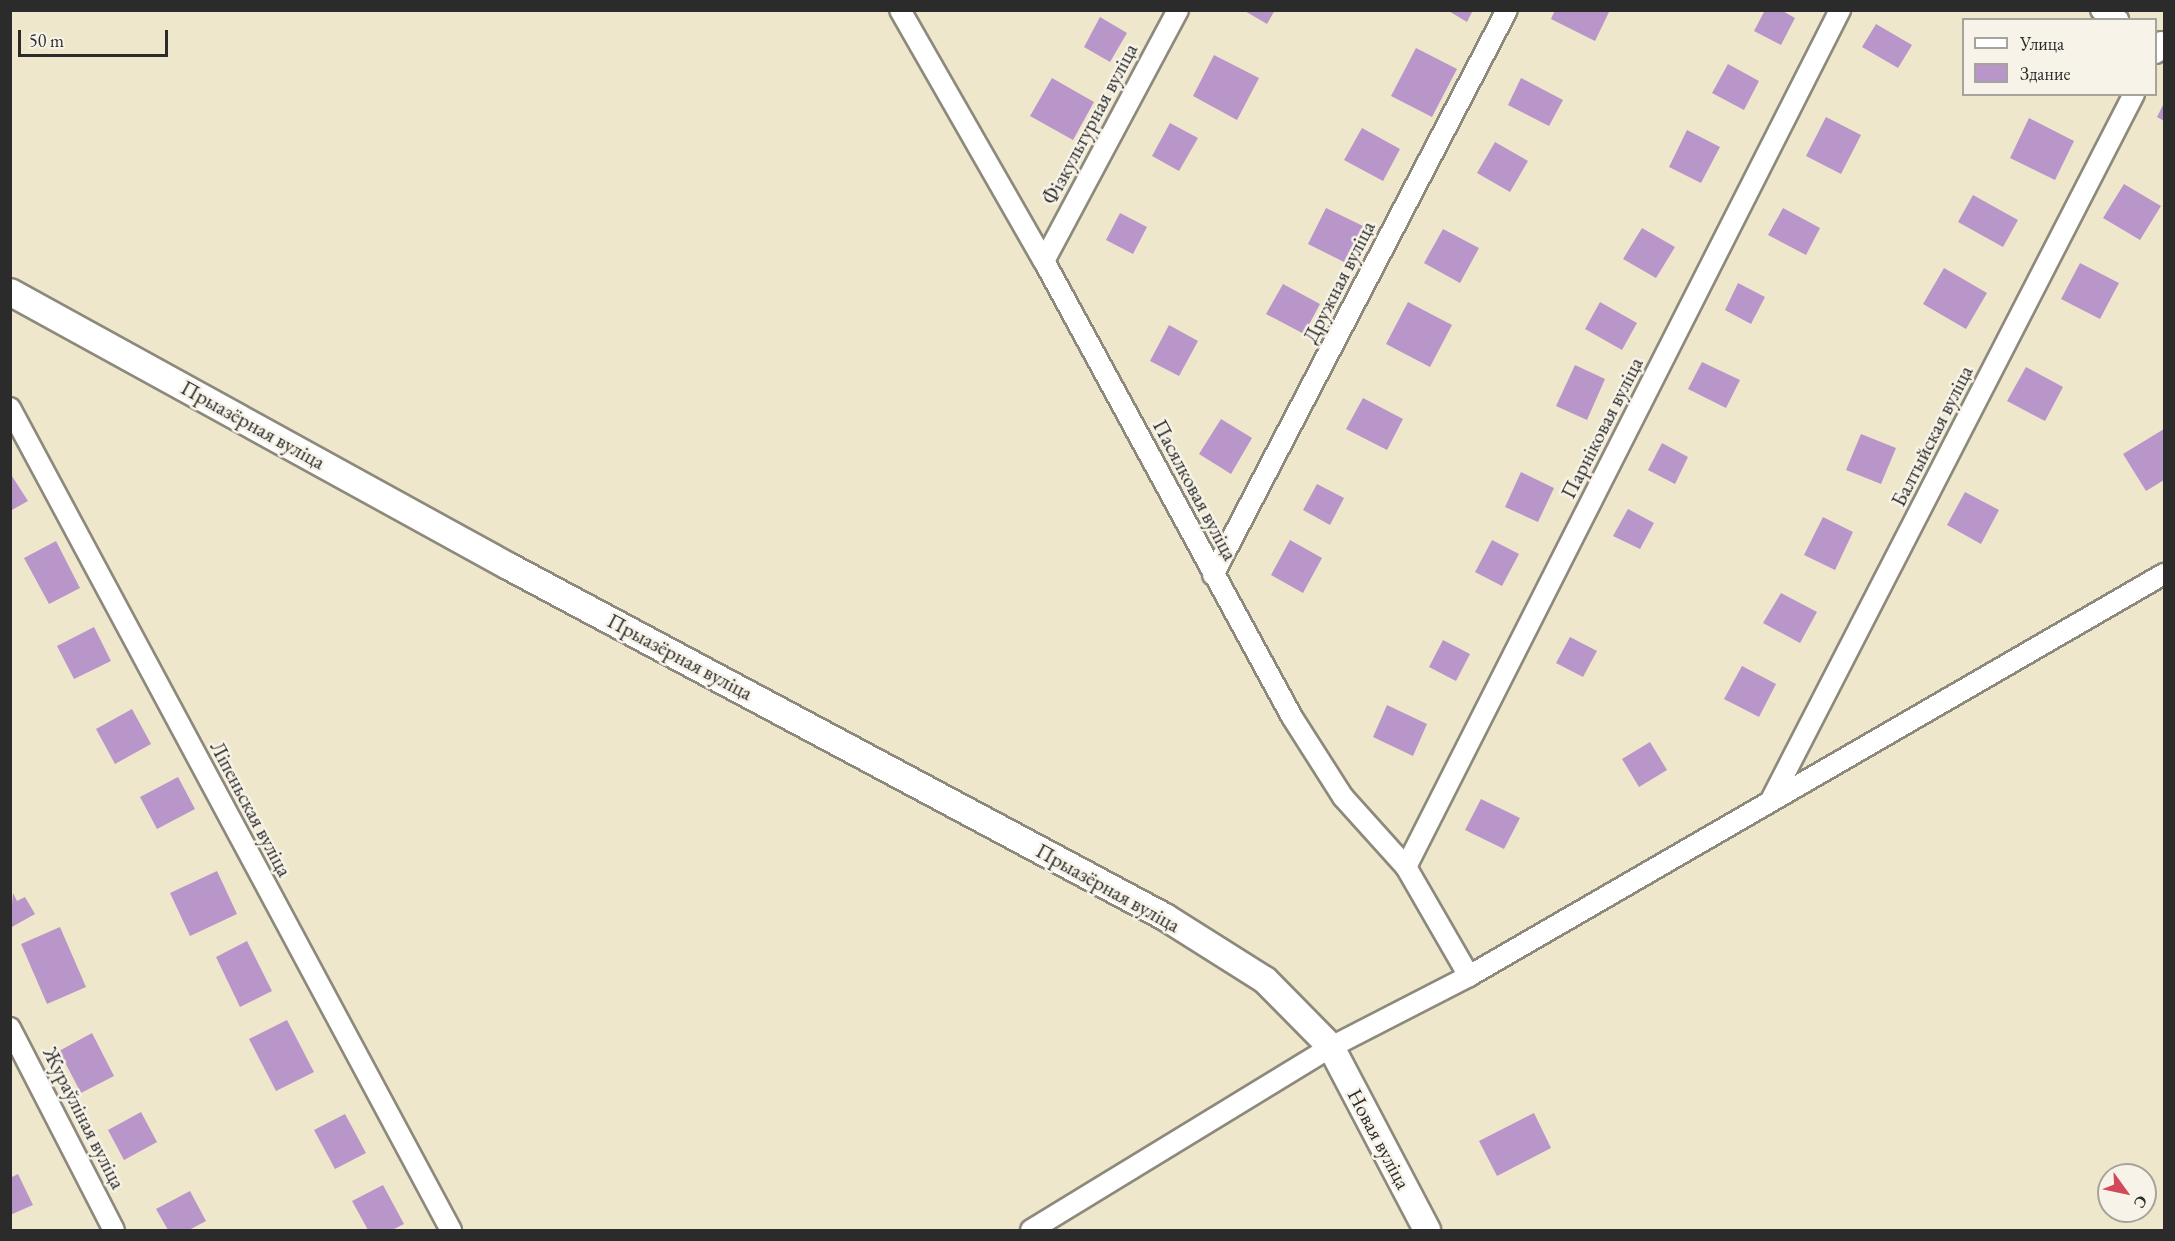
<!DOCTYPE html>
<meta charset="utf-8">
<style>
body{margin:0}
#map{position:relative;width:2175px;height:1241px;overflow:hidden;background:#efe7cc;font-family:"EB Garamond",serif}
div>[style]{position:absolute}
.building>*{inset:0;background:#b996c9}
.roads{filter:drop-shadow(2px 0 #8d897c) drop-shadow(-2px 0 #8d897c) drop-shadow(0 2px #8d897c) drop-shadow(0 -2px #8d897c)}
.minor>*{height:20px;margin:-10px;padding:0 10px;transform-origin:10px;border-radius:10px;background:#fff}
.tertiary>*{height:26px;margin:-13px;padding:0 13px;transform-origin:13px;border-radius:13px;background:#fff}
span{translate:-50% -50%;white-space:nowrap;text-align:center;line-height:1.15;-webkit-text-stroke:5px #f7f3e8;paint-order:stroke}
.street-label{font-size:21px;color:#2b2b2b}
.frame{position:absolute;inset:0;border:12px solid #2b2b2b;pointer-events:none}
.legend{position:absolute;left:1962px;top:18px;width:195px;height:78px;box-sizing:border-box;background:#f7f3e8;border:2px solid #a5a39c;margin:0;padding:8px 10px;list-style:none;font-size:18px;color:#2b2b2b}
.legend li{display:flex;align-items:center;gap:12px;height:30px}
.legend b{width:30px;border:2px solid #a5a39c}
.north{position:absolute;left:2097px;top:1163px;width:60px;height:60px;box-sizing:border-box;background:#f7f3e8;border:2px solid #a5a39c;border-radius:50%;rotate:123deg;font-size:16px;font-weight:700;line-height:24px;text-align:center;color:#2b2b2b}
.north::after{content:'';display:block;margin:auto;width:21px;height:27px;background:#d1495b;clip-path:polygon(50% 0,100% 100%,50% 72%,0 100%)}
.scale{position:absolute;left:18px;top:30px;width:150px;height:27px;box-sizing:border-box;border:3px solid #2b2b2b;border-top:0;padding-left:8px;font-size:18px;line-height:21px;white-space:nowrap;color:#2b2b2b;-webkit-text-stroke:4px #f7f3e8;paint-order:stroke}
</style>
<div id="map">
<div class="building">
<i style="clip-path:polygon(1243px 10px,1275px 10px,1267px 24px)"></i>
<i style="clip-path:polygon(1447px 10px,1473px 10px,1467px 22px)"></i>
<i style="clip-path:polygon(1555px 10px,1610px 10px,1595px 41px,1551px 19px)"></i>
<i style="clip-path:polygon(1765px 10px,1781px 10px,1795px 18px,1781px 45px,1754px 31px)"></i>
<i style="clip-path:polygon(1100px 17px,1127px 33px,1110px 62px,1084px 47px)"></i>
<i style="clip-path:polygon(1876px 24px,1912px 45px,1898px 68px,1862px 47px)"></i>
<i style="clip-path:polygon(1416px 48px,1457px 69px,1432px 117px,1391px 96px)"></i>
<i style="clip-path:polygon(1214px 55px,1259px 78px,1237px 120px,1193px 96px)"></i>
<i style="clip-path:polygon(1728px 64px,1759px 81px,1744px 110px,1712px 93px)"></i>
<i style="clip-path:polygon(1052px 78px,1094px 102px,1073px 140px,1030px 116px)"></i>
<i style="clip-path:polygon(1521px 78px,1563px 100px,1549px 126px,1508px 105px)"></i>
<i style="clip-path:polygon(2164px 103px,2164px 121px,2157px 117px)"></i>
<i style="clip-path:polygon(1826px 117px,1861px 135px,1841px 174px,1806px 156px)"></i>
<i style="clip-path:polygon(2029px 118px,2074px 141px,2055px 180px,2010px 158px)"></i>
<i style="clip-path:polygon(1170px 123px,1198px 138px,1179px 171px,1152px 156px)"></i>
<i style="clip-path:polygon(1362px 128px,1400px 149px,1383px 181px,1344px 160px)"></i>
<i style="clip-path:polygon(1687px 130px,1720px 147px,1701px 183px,1669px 167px)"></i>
<i style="clip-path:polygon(1495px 142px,1528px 161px,1510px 192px,1477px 173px)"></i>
<i style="clip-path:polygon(2124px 184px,2161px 206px,2140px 240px,2103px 218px)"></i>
<i style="clip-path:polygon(1973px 195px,2018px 220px,2003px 247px,1958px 222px)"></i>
<i style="clip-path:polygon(1326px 208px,1363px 226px,1344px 262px,1308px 244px)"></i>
<i style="clip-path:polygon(1783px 208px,1820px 228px,1806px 255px,1768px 235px)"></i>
<i style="clip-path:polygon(1120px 213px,1147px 227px,1133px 254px,1106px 240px)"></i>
<i style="clip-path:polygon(1642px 228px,1675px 247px,1656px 278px,1623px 259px)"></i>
<i style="clip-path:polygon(1443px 229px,1479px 248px,1460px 283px,1424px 263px)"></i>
<i style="clip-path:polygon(2080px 263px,2119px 283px,2100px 319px,2061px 299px)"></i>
<i style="clip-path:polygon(1944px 268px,1987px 293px,1966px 329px,1923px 304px)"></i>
<i style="clip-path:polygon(1738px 283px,1765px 297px,1751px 324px,1725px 310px)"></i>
<i style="clip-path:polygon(1283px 284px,1320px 304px,1304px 334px,1266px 314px)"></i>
<i style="clip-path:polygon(1408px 302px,1452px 325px,1430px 367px,1386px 344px)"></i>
<i style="clip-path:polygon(1600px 302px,1637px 323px,1622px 350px,1585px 329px)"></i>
<i style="clip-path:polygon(1169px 325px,1198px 341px,1179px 376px,1150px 361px)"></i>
<i style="clip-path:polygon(1702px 362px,1740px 380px,1726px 408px,1688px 389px)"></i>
<i style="clip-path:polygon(1575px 365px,1605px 379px,1587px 420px,1556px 406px)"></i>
<i style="clip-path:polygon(2026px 367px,2063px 387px,2045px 421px,2007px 401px)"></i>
<i style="clip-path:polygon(1363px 398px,1403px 419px,1387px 450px,1346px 429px)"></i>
<i style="clip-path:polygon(1221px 419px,1252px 438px,1231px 474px,1199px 454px)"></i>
<i style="clip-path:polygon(2164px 429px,2164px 480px,2146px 491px,2123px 454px)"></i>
<i style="clip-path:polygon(1861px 434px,1896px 448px,1881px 484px,1846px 470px)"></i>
<i style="clip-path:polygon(1662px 443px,1688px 457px,1675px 484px,1648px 470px)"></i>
<i style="clip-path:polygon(1521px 472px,1554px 488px,1538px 522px,1505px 507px)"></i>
<i style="clip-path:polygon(10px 473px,28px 501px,10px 511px)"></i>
<i style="clip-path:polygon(1317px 484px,1344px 498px,1330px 525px,1303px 510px)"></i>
<i style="clip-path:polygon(1965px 492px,1999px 510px,1981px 544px,1947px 525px)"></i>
<i style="clip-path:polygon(1628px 509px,1654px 523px,1640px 549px,1613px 536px)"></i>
<i style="clip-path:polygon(1823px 517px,1853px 532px,1835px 570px,1804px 555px)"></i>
<i style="clip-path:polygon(1290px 540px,1322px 558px,1303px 593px,1271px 575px)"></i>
<i style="clip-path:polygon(1492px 540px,1519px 554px,1502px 586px,1475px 572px)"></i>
<i style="clip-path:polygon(56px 541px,80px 588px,49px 604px,24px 558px)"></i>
<i style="clip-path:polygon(1781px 593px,1817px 612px,1800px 643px,1763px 623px)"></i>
<i style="clip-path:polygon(94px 627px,111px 661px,74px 679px,57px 646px)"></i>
<i style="clip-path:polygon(1570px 637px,1597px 651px,1583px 677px,1556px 663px)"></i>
<i style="clip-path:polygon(1443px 640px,1470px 654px,1456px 681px,1429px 667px)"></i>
<i style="clip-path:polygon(1742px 666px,1776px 684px,1759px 717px,1724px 699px)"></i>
<i style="clip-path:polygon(1387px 705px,1427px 724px,1413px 756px,1373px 737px)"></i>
<i style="clip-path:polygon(132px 709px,151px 744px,115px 764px,96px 729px)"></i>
<i style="clip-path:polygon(1650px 742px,1667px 770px,1639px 787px,1622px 759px)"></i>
<i style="clip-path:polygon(178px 777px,195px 809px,157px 829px,140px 797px)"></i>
<i style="clip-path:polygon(1481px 799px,1520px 818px,1504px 849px,1465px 830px)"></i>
<i style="clip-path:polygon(217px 871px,237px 914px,190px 936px,170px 893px)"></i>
<i style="clip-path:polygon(13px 893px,17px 901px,25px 897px,35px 914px,10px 928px)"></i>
<i style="clip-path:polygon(60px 927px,86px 987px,47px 1004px,21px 944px)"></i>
<i style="clip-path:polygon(247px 941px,272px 991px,240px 1007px,216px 957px)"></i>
<i style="clip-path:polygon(287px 1020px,314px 1072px,276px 1091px,249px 1039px)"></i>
<i style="clip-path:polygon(92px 1033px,114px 1076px,81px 1093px,59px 1051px)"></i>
<i style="clip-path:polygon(141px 1112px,157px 1142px,124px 1160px,108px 1130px)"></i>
<i style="clip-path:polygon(1534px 1113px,1551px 1148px,1497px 1176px,1479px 1141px)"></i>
<i style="clip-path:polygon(345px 1114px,366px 1153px,335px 1169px,314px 1130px)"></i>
<i style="clip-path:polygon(18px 1174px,33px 1205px,10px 1215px,10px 1178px)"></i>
<i style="clip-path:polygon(383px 1185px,404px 1224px,392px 1230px,368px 1230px,352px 1201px)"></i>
<i style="clip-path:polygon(190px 1191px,206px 1221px,189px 1230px,168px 1230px,156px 1209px)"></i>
</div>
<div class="roads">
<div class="minor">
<i style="left:900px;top:10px;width:289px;rotate:60.2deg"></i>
<i style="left:1044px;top:261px;width:519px;rotate:61.46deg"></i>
<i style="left:1292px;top:717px;width:95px;rotate:57.5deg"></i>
<i style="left:1343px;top:797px;width:94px;rotate:48deg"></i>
<i style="left:1406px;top:867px;width:126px;rotate:60deg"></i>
<i style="left:2101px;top:10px;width:20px;rotate:30deg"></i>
<i style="left:2156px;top:53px;width:12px;rotate:-66deg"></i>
<i style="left:1044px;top:261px;width:285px;rotate:-61.9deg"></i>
<i style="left:10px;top:408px;width:933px;rotate:61.79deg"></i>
<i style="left:1213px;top:575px;width:637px;rotate:-62.51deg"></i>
<i style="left:1771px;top:800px;width:794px;rotate:-62.79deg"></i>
<i style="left:1406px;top:867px;width:961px;rotate:-63.14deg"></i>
<i style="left:10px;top:1028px;width:227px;rotate:62.8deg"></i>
<i style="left:1031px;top:1230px;width:351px;rotate:-31.4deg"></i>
<i style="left:1331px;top:1047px;width:155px;rotate:-27.2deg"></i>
<i style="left:1469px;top:976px;width:803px;rotate:-30.05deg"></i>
</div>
<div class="tertiary">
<i style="left:10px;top:292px;width:568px;rotate:28.82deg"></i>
<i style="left:508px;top:566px;width:745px;rotate:28.11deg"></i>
<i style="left:1165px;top:917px;width:118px;rotate:32.2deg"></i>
<i style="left:1265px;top:980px;width:94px;rotate:45.4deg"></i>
<i style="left:1331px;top:1047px;width:207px;rotate:62.3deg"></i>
</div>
</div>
<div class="street-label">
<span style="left:1090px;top:124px;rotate:-62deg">Фізкультурная вуліца</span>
<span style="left:1339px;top:282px;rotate:-63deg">Дружная вуліца</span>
<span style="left:253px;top:425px;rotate:29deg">Прыазёрная вуліца</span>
<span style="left:1602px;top:428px;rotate:-63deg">Парніковая вуліца</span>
<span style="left:1932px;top:436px;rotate:-63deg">Балтыйская вуліца</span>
<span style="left:1195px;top:490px;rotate:62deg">Пасялковая вуліца</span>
<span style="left:680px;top:657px;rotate:28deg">Прыазёрная вуліца</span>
<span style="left:251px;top:809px;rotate:62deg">Ліпеньская вуліца</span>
<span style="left:1108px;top:888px;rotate:29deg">Прыазёрная вуліца</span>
<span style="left:84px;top:1118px;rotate:63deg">Жураўліная вуліца</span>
<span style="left:1379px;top:1139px;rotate:62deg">Новая вуліца</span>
</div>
<div class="frame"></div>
<ul class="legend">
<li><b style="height:8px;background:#fff"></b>Улица</li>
<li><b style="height:16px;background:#b996c9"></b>Здание</li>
</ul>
<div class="north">С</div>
<div class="scale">50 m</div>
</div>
